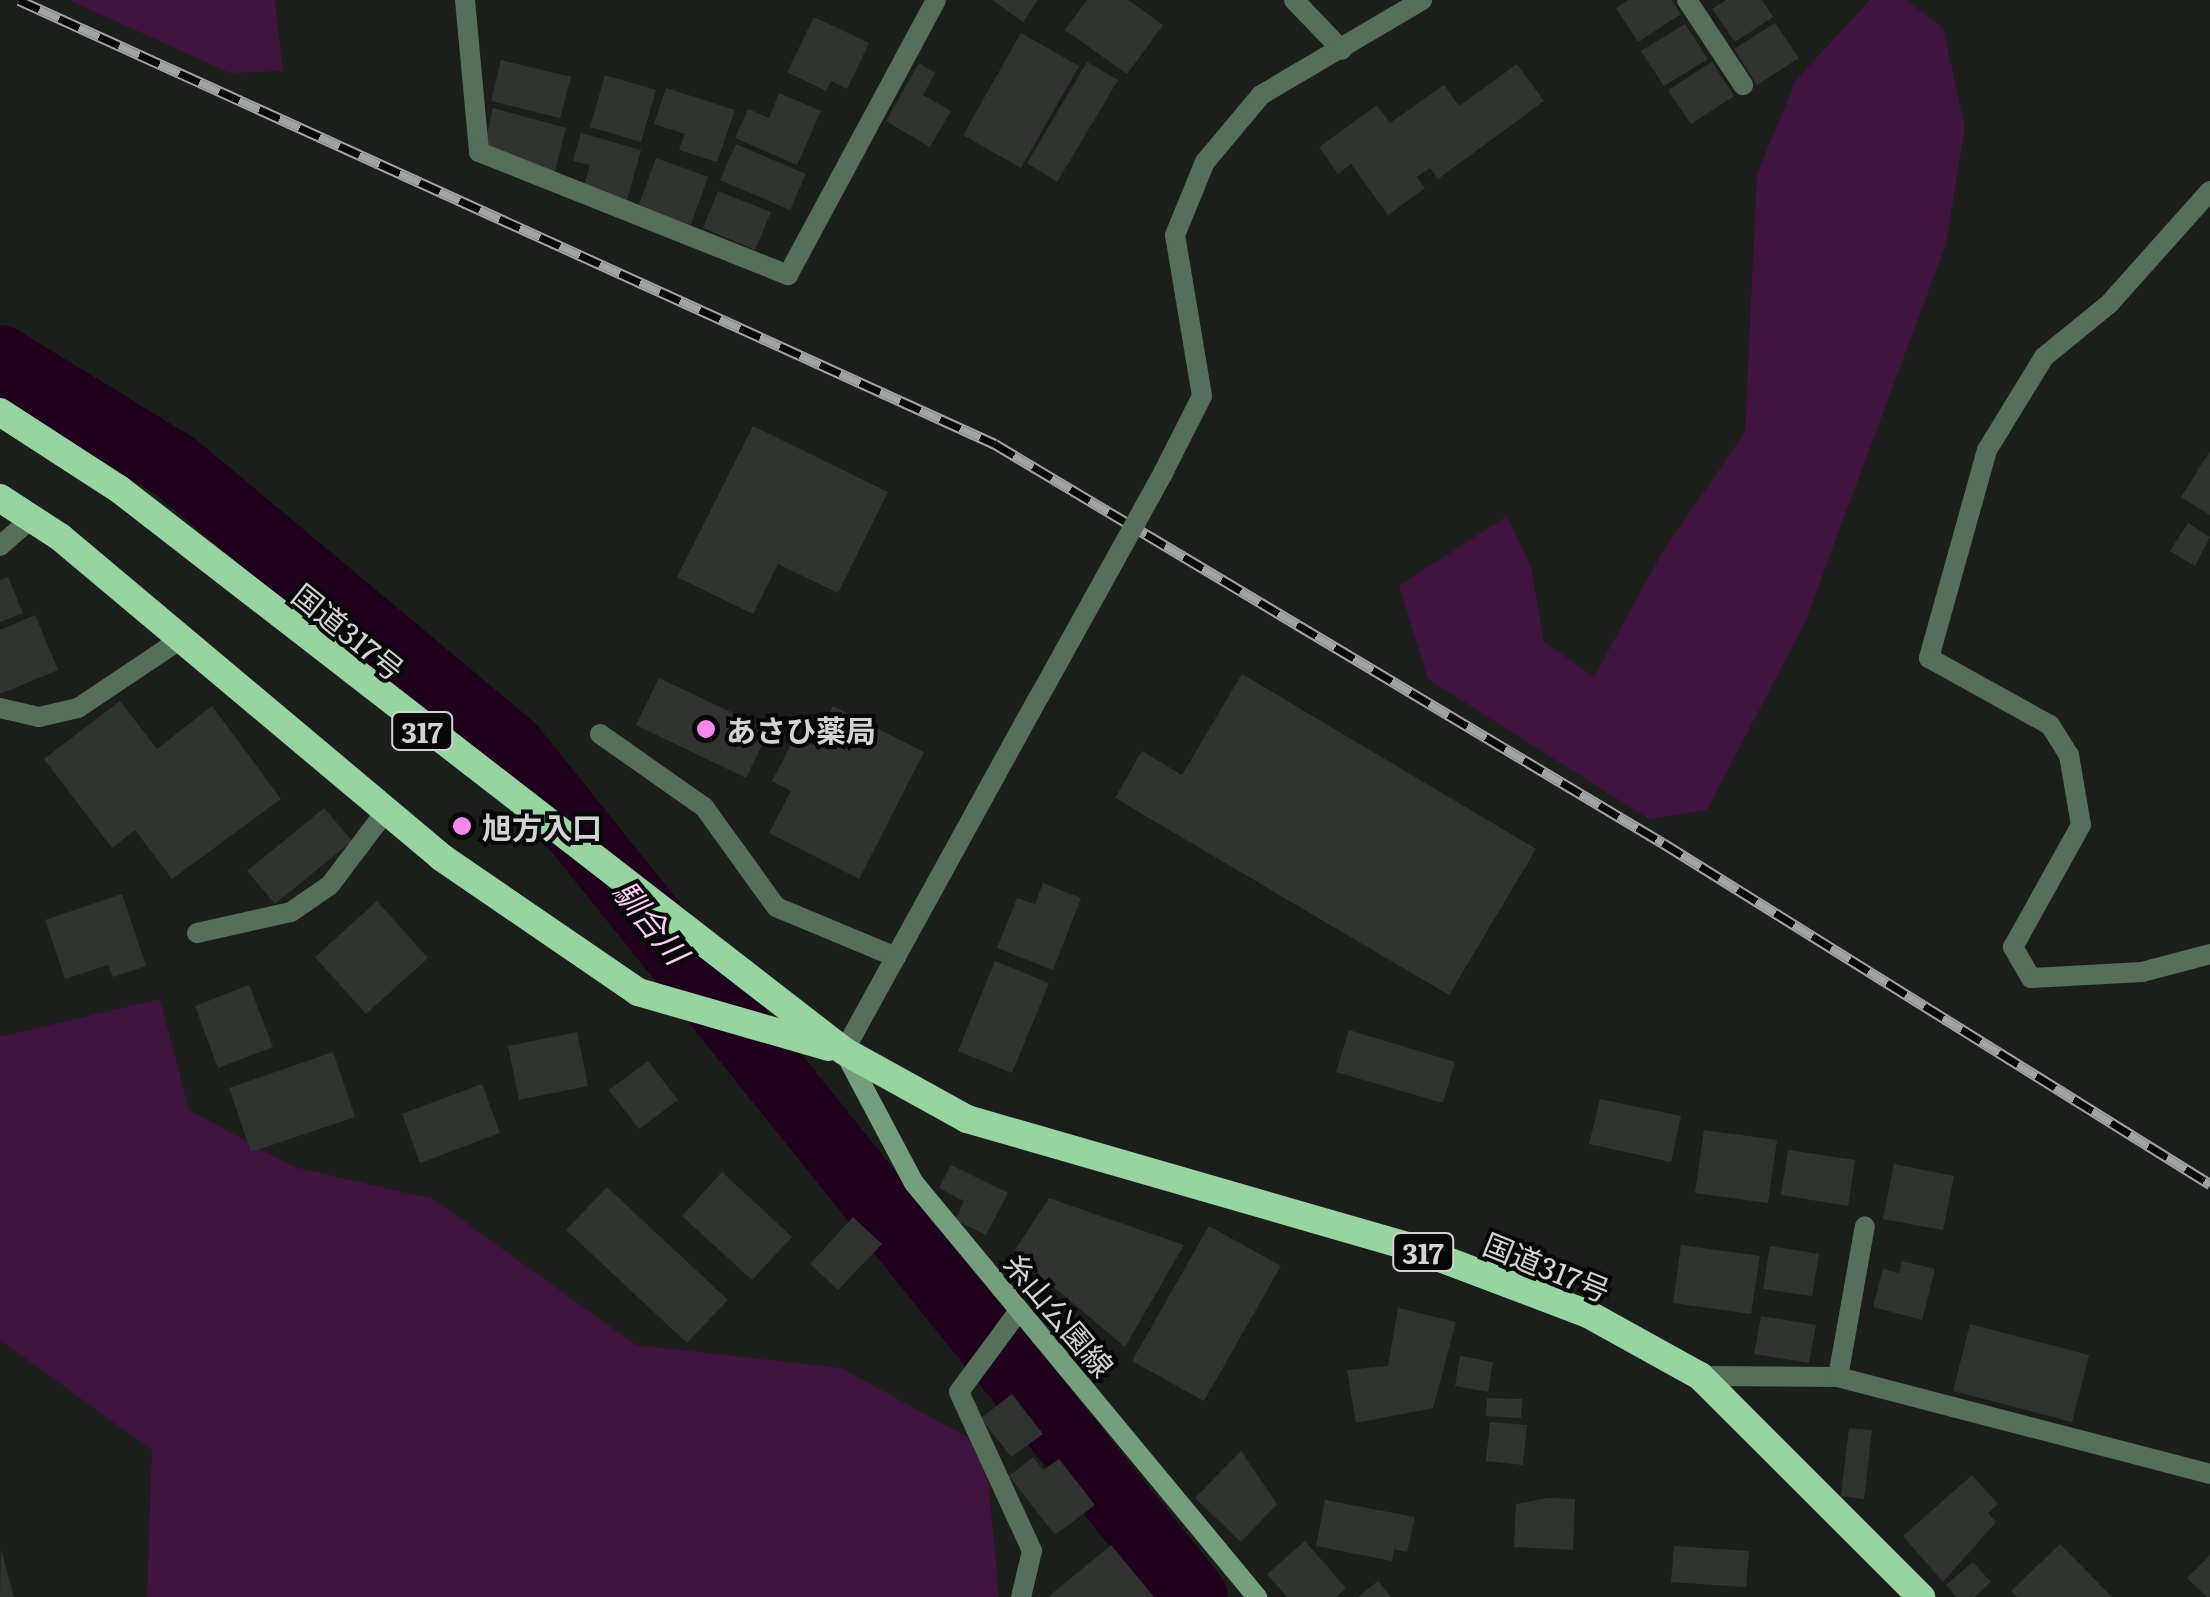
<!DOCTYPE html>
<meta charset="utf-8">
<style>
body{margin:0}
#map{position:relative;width:2210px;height:1597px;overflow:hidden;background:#1c1e1c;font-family:Literata,"Noto Sans JP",serif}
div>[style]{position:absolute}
.green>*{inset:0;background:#40123e}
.river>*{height:68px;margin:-34px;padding:0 34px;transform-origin:34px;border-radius:34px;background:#1f001d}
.building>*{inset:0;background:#313331}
.minor>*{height:20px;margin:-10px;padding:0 10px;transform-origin:10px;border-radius:10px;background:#556f5a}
.secondary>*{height:20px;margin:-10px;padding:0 10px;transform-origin:10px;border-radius:10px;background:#749e7c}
.trunk>*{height:28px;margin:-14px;padding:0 14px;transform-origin:14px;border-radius:14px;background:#97d4a2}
.rail>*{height:11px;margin-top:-5.5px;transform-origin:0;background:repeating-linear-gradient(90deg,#070807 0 22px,#a2a4a3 0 44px);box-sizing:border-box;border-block:2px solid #a2a4a3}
.minor-bridge>*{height:20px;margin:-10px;padding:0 10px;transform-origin:10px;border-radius:10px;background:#556f5a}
.dots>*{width:28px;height:28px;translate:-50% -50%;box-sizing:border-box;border:5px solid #070807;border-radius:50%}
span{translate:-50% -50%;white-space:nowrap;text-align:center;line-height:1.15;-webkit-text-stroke:8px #070807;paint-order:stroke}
.shield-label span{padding:2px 8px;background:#070807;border:2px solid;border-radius:8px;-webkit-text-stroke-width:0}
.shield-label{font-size:28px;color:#d2d4d3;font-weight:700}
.street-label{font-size:30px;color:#d2d4d3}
.poi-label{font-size:30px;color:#d2d4d3;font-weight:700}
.left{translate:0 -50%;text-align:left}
.water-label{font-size:32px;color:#fdcbf6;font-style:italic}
</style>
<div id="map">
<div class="green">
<i style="clip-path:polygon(69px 0,275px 0,283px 71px,230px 73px)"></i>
<i style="clip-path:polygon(1870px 0,1906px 0,1943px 28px,1965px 128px,1946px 244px,1805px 622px,1707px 810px,1649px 819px,1428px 679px,1399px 586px,1507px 516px,1531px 567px,1544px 642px,1594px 677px,1663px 551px,1745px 432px,1757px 174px,1796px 80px)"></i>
<i style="clip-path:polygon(160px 999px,189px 1110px,294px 1167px,433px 1199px,636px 1345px,841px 1368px,985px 1447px,999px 1597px,147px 1597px,152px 1450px,0 1340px,0 1037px)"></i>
</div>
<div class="river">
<i style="left:0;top:359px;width:206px;rotate:31.5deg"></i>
<i style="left:176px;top:467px;width:437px;rotate:39.9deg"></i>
<i style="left:511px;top:747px;width:1090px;rotate:51.22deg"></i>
</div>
<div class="building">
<i style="clip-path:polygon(992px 0,1038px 0,1023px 22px)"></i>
<i style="clip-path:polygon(1087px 0,1128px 0,1163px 25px,1127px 74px,1065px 30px)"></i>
<i style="clip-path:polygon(1628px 0,1671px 0,1681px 14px,1638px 42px,1616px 8px)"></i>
<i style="clip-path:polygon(1726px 0,1762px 0,1773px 17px,1735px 42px,1712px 9px)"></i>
<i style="clip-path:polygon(814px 17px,869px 43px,847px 89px,831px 81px,826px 91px,787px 72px)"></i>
<i style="clip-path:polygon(1775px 23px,1799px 58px,1757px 85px,1734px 49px)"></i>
<i style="clip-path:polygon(1685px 24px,1708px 59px,1664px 86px,1641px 51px)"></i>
<i style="clip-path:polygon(1021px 33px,1079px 66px,1021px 168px,963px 135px)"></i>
<i style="clip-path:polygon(501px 60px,571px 77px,560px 118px,491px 101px)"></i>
<i style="clip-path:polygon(1087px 62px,1118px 80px,1057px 182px,1027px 163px)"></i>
<i style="clip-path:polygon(1712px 62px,1734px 96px,1691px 124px,1668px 90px)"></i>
<i style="clip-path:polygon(919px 63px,935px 73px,923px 95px,951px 111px,930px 147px,886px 121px)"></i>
<i style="clip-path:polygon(1517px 64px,1544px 101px,1438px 179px,1430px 168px,1417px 177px,1425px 188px,1388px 215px,1351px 164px,1338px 174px,1319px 147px,1377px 105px,1390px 123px,1444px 85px,1459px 106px)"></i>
<i style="clip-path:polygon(605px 75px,656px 90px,641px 142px,590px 127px)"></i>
<i style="clip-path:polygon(666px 88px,735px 110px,717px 162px,679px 150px,685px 134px,654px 124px)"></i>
<i style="clip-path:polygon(779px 93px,821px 111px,797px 165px,735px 138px,748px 109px,769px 118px)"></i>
<i style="clip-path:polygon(493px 108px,566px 128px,554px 175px,484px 148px)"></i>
<i style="clip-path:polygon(581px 133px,641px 150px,627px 200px,583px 188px,590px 165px,573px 161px)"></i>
<i style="clip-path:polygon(736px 144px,806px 174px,790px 210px,720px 180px)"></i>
<i style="clip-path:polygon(656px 158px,708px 177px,690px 227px,638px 207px)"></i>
<i style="clip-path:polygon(718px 191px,771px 212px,755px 250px,703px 228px)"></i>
<i style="clip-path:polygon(753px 426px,888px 492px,838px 593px,778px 564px,753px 614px,677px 577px)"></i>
<i style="clip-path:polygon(2210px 451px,2210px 515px,2181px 497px)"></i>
<i style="clip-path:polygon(2188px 523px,2210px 537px,2195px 566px,2170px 551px)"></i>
<i style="clip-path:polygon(8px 577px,23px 613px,0 622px,0 580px)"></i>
<i style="clip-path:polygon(35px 615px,58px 670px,0 694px,0 630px)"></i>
<i style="clip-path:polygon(1242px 674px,1536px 849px,1449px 995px,1115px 798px,1142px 751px,1182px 775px)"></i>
<i style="clip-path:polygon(659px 678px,769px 730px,746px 778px,636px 725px)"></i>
<i style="clip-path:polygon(120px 701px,157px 749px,212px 706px,281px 799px,172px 879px,135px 830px,112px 848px,44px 759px)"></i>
<i style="clip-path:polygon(833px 706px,924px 752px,859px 879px,769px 833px,791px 791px,772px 781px,795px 737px,813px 745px)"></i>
<i style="clip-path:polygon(324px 808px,352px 841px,275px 904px,247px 871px)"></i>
<i style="clip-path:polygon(1043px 883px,1081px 898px,1053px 970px,997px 948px,1017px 898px,1035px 904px)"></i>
<i style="clip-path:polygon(122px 894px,146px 966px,113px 977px,108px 965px,65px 979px,45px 920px)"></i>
<i style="clip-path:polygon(377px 901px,428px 958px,366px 1014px,315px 957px)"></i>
<i style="clip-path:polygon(995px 961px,1049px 983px,1012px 1073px,958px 1051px)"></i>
<i style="clip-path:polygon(249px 985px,273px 1047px,218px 1068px,195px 1006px)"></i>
<i style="clip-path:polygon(1349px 1030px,1455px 1062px,1443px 1103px,1336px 1072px)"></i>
<i style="clip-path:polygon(577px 1032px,588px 1086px,519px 1100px,508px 1046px)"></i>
<i style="clip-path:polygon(333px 1052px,355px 1117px,251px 1152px,229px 1088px)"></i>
<i style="clip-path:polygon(648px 1061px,678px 1100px,639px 1129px,609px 1090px)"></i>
<i style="clip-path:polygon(482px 1084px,500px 1133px,420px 1163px,402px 1114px)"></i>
<i style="clip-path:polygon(1600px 1099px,1681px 1116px,1671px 1162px,1589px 1144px)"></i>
<i style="clip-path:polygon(1704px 1130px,1777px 1140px,1768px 1203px,1695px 1193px)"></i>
<i style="clip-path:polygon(1788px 1150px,1855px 1160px,1848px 1206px,1781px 1195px)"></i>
<i style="clip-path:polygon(1894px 1164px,1954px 1176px,1943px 1230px,1883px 1219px)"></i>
<i style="clip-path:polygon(951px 1165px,1008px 1193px,986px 1235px,955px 1220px,964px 1201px,939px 1188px)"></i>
<i style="clip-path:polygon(722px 1172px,792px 1237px,752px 1280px,682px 1216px)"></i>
<i style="clip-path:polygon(607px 1187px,728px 1300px,687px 1343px,566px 1230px)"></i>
<i style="clip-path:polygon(1049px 1198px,1184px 1245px,1125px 1347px,1013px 1253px)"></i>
<i style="clip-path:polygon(853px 1217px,882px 1244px,838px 1290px,810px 1264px)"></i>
<i style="clip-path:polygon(1209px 1226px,1281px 1266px,1204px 1401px,1132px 1361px)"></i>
<i style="clip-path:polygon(1681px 1245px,1760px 1256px,1751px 1314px,1673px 1303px)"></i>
<i style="clip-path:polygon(1770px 1246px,1819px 1254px,1812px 1296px,1763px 1289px)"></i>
<i style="clip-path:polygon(1902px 1261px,1935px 1269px,1922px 1320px,1873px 1307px,1883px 1269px,1899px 1273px)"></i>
<i style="clip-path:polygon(1398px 1308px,1456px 1322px,1433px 1408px,1356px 1423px,1347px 1370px,1388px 1366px)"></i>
<i style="clip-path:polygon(1761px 1316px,1816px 1325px,1809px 1363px,1754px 1354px)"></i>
<i style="clip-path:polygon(1970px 1324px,2089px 1355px,2072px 1422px,1953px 1391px)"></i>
<i style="clip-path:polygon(1460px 1356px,1493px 1362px,1488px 1392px,1455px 1386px)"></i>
<i style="clip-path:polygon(1012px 1394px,1043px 1434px,1011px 1457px,981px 1418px)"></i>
<i style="clip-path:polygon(1487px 1398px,1522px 1399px,1521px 1418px,1486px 1416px)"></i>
<i style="clip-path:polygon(1490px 1422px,1527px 1425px,1523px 1465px,1486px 1461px)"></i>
<i style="clip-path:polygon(1849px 1428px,1872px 1430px,1864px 1499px,1841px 1496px)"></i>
<i style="clip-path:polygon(1241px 1451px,1277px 1504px,1241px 1542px,1195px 1498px)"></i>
<i style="clip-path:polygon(1033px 1457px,1043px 1470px,1059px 1459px,1095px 1505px,1055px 1535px,1009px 1476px)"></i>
<i style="clip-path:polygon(1972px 1475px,1998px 1504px,1988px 1513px,1996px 1522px,1943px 1582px,1903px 1536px)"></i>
<i style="clip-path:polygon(1548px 1498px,1575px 1499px,1573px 1550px,1514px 1547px,1516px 1504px)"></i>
<i style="clip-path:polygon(1325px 1500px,1415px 1517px,1407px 1552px,1394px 1549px,1392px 1561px,1316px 1546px)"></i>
<i style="clip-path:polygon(1305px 1541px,1346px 1588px,1336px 1597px,1287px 1597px,1267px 1574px)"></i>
<i style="clip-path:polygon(2060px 1544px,2112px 1597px,2017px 1597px,2011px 1591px)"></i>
<i style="clip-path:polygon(1111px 1545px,1154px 1597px,1048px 1597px)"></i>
<i style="clip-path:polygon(1674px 1546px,1749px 1551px,1746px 1587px,1671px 1582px)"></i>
<i style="clip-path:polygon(1px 1549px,14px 1597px,0 1597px)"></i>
<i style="clip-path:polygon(2210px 1555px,2210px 1597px,2207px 1597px,2187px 1578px)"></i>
<i style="clip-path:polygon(1973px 1562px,1991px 1582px,1974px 1597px,1956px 1597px,1946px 1585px)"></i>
<i style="clip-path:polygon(1378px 1581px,1391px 1597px,1358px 1597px)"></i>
</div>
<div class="minor">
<i style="left:465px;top:0;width:153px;rotate:84.7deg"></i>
<i style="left:479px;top:152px;width:333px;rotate:21.7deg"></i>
<i style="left:788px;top:275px;width:312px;rotate:-61.7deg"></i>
<i style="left:1294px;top:0;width:69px;rotate:46.2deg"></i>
<i style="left:1687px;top:0;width:102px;rotate:56.6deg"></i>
<i style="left:2210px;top:191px;width:152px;rotate:131.8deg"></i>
<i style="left:2109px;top:304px;width:84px;rotate:140.8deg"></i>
<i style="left:2044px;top:357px;width:109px;rotate:121.5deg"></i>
<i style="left:1987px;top:450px;width:216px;rotate:105.6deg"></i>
<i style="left:1929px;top:658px;width:138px;rotate:29deg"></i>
<i style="left:2050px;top:725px;width:36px;rotate:58deg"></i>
<i style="left:2069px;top:755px;width:71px;rotate:80.3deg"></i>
<i style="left:2081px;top:825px;width:140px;rotate:119.1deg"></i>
<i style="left:2013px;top:947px;width:36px;rotate:60deg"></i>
<i style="left:2031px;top:978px;width:111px;rotate:-3.1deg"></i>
<i style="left:2142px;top:972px;width:70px;rotate:-14.8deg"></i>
<i style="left:1163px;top:473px;width:86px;rotate:-63.1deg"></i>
<i style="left:1202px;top:396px;width:163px;rotate:-99.5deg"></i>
<i style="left:1175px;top:235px;width:79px;rotate:-67.7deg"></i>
<i style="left:1205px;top:162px;width:87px;rotate:-50.1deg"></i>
<i style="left:1261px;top:95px;width:187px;rotate:-30.5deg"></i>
<i style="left:0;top:546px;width:41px;rotate:-41.1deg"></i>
<i style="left:0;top:708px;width:40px;rotate:13deg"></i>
<i style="left:39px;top:717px;width:40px;rotate:-13deg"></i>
<i style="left:78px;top:708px;width:124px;rotate:-33.8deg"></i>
<i style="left:600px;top:734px;width:127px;rotate:35.1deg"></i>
<i style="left:704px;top:807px;width:123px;rotate:54.2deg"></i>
<i style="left:776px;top:907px;width:130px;rotate:22.6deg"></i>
<i style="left:197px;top:933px;width:96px;rotate:-12.6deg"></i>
<i style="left:291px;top:912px;width:47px;rotate:-34.7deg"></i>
<i style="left:330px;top:885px;width:93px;rotate:-52.9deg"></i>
<i style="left:844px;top:1051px;width:404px;rotate:-61.2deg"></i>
<i style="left:1018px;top:1312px;width:99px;rotate:126.4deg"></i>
<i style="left:959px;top:1392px;width:175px;rotate:65.3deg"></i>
<i style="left:1032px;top:1551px;width:47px;rotate:103.4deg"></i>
<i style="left:1700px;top:1376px;width:138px;rotate:0.4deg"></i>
<i style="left:1838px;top:1377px;width:384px;rotate:14.6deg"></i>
<i style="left:1838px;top:1377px;width:153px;rotate:-79.9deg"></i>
</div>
<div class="secondary">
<i style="left:844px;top:1051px;width:149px;rotate:62.1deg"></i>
<i style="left:914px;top:1183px;width:538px;rotate:50.36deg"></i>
</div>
<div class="trunk">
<i style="left:0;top:412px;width:142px;rotate:32.9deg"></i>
<i style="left:119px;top:489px;width:917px;rotate:37.78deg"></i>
<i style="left:844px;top:1051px;width:141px;rotate:28.9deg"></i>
<i style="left:967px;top:1119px;width:459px;rotate:16.1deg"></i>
<i style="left:1408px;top:1246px;width:192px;rotate:20.7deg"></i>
<i style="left:1588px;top:1314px;width:128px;rotate:29deg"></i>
<i style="left:1700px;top:1376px;width:313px;rotate:45deg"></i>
<i style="left:0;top:498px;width:72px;rotate:33deg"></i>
<i style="left:60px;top:537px;width:498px;rotate:40deg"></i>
<i style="left:441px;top:857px;width:239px;rotate:34.4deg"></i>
<i style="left:638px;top:992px;width:198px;rotate:16.1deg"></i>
</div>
<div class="rail">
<i style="left:19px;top:0;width:1072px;rotate:24.46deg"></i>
<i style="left:995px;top:444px;width:778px;rotate:30.85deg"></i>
<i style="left:1663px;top:843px;width:645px;rotate:31.94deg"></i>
</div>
<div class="minor-bridge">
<i style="left:1039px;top:697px;width:256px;rotate:-61deg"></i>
</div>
<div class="dots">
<i style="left:706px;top:729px;background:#f688ed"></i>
<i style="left:462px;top:826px;background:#f688ed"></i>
</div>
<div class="shield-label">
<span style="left:422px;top:731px">317</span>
<span style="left:1423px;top:1252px">317</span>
</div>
<div class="street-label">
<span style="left:349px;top:631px;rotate:39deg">国道317号</span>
<span style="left:1547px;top:1266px;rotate:22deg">国道317号</span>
<span style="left:1060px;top:1314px;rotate:50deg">糸山公園線</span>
</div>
<div class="poi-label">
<span class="left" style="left:726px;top:729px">あさひ薬局</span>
<span class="left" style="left:482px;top:826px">旭方入口</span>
</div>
<div class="water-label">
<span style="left:652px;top:921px;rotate:51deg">馴合川</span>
</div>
</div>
